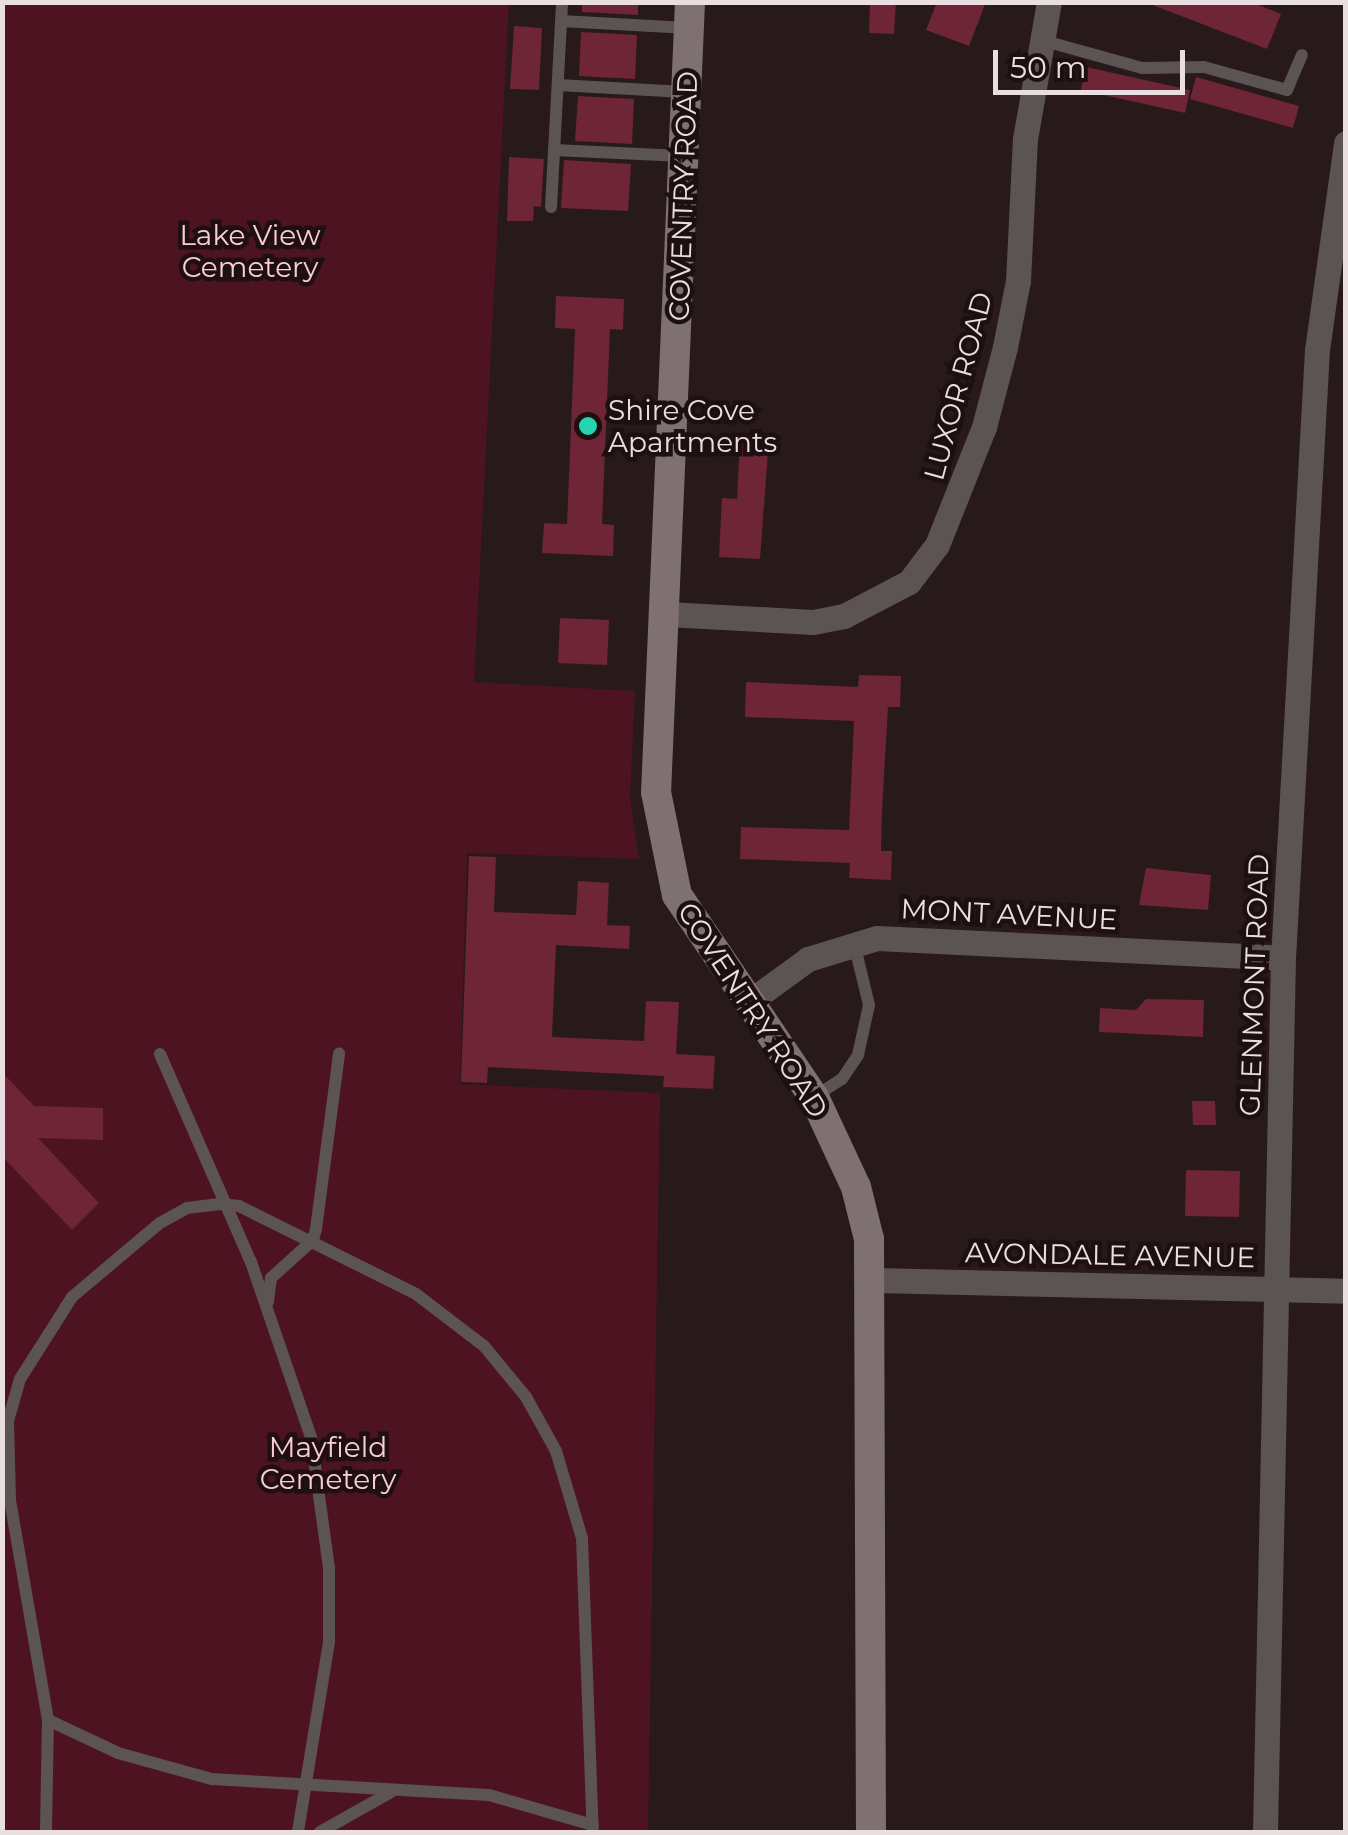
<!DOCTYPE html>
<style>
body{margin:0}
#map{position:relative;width:1348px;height:1835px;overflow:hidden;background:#28191b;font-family:Montserrat,sans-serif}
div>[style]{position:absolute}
.green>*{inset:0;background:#4d1321}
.building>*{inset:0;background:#6e2535}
.lane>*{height:12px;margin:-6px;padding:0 6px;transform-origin:6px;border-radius:6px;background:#5c5354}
.street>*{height:25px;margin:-12.5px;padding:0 12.5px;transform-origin:12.5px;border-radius:12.5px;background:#5c5354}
.secondary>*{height:30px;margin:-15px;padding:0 15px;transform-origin:15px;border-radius:15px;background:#7f7173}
.dots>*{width:28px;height:28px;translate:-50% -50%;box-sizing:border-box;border:5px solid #1e1012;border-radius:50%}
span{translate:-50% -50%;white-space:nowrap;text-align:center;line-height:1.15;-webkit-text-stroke:9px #1e1012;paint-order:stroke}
.street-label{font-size:28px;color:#eadfe0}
.park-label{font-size:28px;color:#fbccd2}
.poi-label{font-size:28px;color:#eadfe0}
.left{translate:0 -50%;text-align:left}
.frame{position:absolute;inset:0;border:5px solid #eadfe0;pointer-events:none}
.scale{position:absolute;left:993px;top:50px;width:192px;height:45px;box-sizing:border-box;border:5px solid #eadfe0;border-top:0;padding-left:12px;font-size:30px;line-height:35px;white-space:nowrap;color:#eadfe0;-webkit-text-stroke:8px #1e1012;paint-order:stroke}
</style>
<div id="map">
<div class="green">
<i style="clip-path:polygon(3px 3px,509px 3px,474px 682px,635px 691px,630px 798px,639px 859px,467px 853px,460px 1084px,660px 1093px,648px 1832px,3px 1832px)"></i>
</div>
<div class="building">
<i style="clip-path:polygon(582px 2px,638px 2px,638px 15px,582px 12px)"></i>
<i style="clip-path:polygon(870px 2px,896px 2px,894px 34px,869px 33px)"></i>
<i style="clip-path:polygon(937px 2px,986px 2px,969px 46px,926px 30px)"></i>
<i style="clip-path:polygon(1251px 2px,1281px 14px,1267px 49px,1150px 4px)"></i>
<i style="clip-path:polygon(514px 26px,542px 28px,539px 90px,510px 89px)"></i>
<i style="clip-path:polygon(581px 32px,637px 35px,635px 79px,579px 76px)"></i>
<i style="clip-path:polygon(1086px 67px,1190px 90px,1185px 113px,1081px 90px)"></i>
<i style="clip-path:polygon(1196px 77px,1299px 106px,1293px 128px,1190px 99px)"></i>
<i style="clip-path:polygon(578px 96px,634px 99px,632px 144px,575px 141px)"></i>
<i style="clip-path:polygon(509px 157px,544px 159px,541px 207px,534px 206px,533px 221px,507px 221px)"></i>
<i style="clip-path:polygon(564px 160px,631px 164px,628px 211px,561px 208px)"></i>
<i style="clip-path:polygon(556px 296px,624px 299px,623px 330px,610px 329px,602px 524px,614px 525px,613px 556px,542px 553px,544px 523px,567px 524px,575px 329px,555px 328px)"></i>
<i style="clip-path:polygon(740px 437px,769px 438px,760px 559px,719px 557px,722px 498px,737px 499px)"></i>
<i style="clip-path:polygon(560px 618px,609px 620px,607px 665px,558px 663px)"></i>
<i style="clip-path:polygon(859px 675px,901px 676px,900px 707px,888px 707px,882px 811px,881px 851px,892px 851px,891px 880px,849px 878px,850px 863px,740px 859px,741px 827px,849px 830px,854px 721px,745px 717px,746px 682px,858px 687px)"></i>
<i style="clip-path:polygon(469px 856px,496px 857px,494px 912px,576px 915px,578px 881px,609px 883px,607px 925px,630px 926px,629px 949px,556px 945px,552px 1037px,644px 1041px,646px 1001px,679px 1002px,676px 1054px,715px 1056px,713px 1089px,663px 1087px,664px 1076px,488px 1067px,487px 1083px,461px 1082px)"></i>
<i style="clip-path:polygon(1146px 868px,1211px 875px,1208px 910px,1139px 905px)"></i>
<i style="clip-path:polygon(1146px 999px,1204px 1000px,1203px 1037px,1099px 1032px,1100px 1008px,1136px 1010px)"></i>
<i style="clip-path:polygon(2px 1072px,34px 1106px,103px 1108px,103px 1140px,38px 1138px,99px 1203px,72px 1230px,2px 1156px)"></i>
<i style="clip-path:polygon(1192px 1101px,1215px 1101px,1216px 1125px,1193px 1125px)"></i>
<i style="clip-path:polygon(1186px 1170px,1240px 1171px,1239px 1217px,1185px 1216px)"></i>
</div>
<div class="lane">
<i style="left:561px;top:21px;width:127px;rotate:3.2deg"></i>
<i style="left:1041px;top:40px;width:105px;rotate:15.5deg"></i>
<i style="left:1142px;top:68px;width:62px;rotate:-0.9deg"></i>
<i style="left:1204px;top:67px;width:86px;rotate:15.5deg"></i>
<i style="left:1287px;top:90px;width:38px;rotate:-67deg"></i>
<i style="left:558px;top:85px;width:127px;rotate:3.2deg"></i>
<i style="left:554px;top:150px;width:128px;rotate:2.7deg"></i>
<i style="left:551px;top:207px;width:205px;rotate:-86.9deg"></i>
<i style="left:160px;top:1054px;width:227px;rotate:66.4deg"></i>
<i style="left:251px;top:1262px;width:185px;rotate:71.1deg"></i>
<i style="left:311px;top:1437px;width:132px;rotate:82.2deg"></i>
<i style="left:329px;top:1568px;width:74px;rotate:90deg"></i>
<i style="left:329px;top:1642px;width:193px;rotate:99.3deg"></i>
<i style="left:814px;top:1097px;width:33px;rotate:-33deg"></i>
<i style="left:842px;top:1079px;width:29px;rotate:-56deg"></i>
<i style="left:858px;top:1055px;width:51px;rotate:-77.6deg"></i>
<i style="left:869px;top:1005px;width:64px;rotate:-103.6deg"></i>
<i style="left:268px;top:1302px;width:24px;rotate:-83deg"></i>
<i style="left:271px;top:1278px;width:57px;rotate:-42.1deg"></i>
<i style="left:313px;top:1240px;width:11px;rotate:-75deg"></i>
<i style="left:316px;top:1229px;width:177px;rotate:-82.5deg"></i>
<i style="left:48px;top:1720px;width:77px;rotate:25.2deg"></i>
<i style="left:118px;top:1753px;width:98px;rotate:15.5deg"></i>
<i style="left:212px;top:1779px;width:277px;rotate:3.3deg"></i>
<i style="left:489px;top:1795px;width:108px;rotate:16.1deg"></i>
<i style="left:46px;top:1832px;width:112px;rotate:-89deg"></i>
<i style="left:48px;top:1720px;width:224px;rotate:-99.8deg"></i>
<i style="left:10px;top:1499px;width:78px;rotate:-91.5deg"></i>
<i style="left:8px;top:1421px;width:44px;rotate:-74.1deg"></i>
<i style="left:20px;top:1379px;width:97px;rotate:-57.6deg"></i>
<i style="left:72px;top:1297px;width:115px;rotate:-40.1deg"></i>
<i style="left:160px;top:1223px;width:31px;rotate:-29deg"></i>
<i style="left:187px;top:1208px;width:33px;rotate:-7deg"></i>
<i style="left:220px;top:1204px;width:19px;rotate:6deg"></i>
<i style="left:239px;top:1206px;width:198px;rotate:26.4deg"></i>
<i style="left:416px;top:1294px;width:86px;rotate:37.4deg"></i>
<i style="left:484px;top:1346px;width:66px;rotate:50.5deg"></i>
<i style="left:526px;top:1397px;width:62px;rotate:60.9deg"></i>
<i style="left:556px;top:1451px;width:91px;rotate:73.4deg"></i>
<i style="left:582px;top:1538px;width:294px;rotate:87.9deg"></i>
<i style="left:320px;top:1832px;width:81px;rotate:-29.4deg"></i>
</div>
<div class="street">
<i style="left:667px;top:614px;width:146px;rotate:3.1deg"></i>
<i style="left:813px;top:622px;width:32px;rotate:-11deg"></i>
<i style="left:844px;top:616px;width:73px;rotate:-27.6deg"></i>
<i style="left:909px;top:582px;width:46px;rotate:-52.9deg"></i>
<i style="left:937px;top:545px;width:127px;rotate:-68.3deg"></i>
<i style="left:984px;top:427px;width:83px;rotate:-75.3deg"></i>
<i style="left:1005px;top:347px;width:67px;rotate:-78.9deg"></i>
<i style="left:1018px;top:281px;width:142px;rotate:-87.2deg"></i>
<i style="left:1025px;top:139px;width:139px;rotate:-80.1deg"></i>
<i style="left:749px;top:1002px;width:73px;rotate:-36.1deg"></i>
<i style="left:808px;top:959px;width:72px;rotate:-16.9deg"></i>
<i style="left:877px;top:938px;width:406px;rotate:2.8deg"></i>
<i style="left:874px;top:1280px;width:472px;rotate:1.3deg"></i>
<i style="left:1265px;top:1832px;width:874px;rotate:-88.82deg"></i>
<i style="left:1283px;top:958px;width:609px;rotate:-86.8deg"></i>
<i style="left:1317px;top:350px;width:209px;rotate:-82deg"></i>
</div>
<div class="secondary">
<i style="left:690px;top:2px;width:791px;rotate:92.46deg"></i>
<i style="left:656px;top:792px;width:105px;rotate:78.5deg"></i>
<i style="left:677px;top:895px;width:244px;rotate:55.9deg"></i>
<i style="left:814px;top:1097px;width:99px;rotate:65deg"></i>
<i style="left:856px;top:1187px;width:54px;rotate:76deg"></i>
<i style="left:869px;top:1239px;width:593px;rotate:89.81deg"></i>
</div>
<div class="dots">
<i style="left:588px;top:426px;background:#26d5ae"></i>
</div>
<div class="street-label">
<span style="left:683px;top:196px;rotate:-88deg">COVENTRY ROAD</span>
<span style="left:958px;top:386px;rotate:-75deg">LUXOR ROAD</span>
<span style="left:1009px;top:914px;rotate:3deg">MONT AVENUE</span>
<span style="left:1254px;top:985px;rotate:-88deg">GLENMONT ROAD</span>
<span style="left:753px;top:1010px;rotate:57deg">COVENTRY ROAD</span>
<span style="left:1110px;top:1255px;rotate:1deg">AVONDALE AVENUE</span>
</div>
<div class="park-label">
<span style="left:250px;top:251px">Lake View<br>Cemetery</span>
<span style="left:328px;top:1463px">Mayfield<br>Cemetery</span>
</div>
<div class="poi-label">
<span class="left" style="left:608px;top:426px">Shire Cove<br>Apartments</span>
</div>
<div class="frame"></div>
<div class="scale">50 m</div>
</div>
